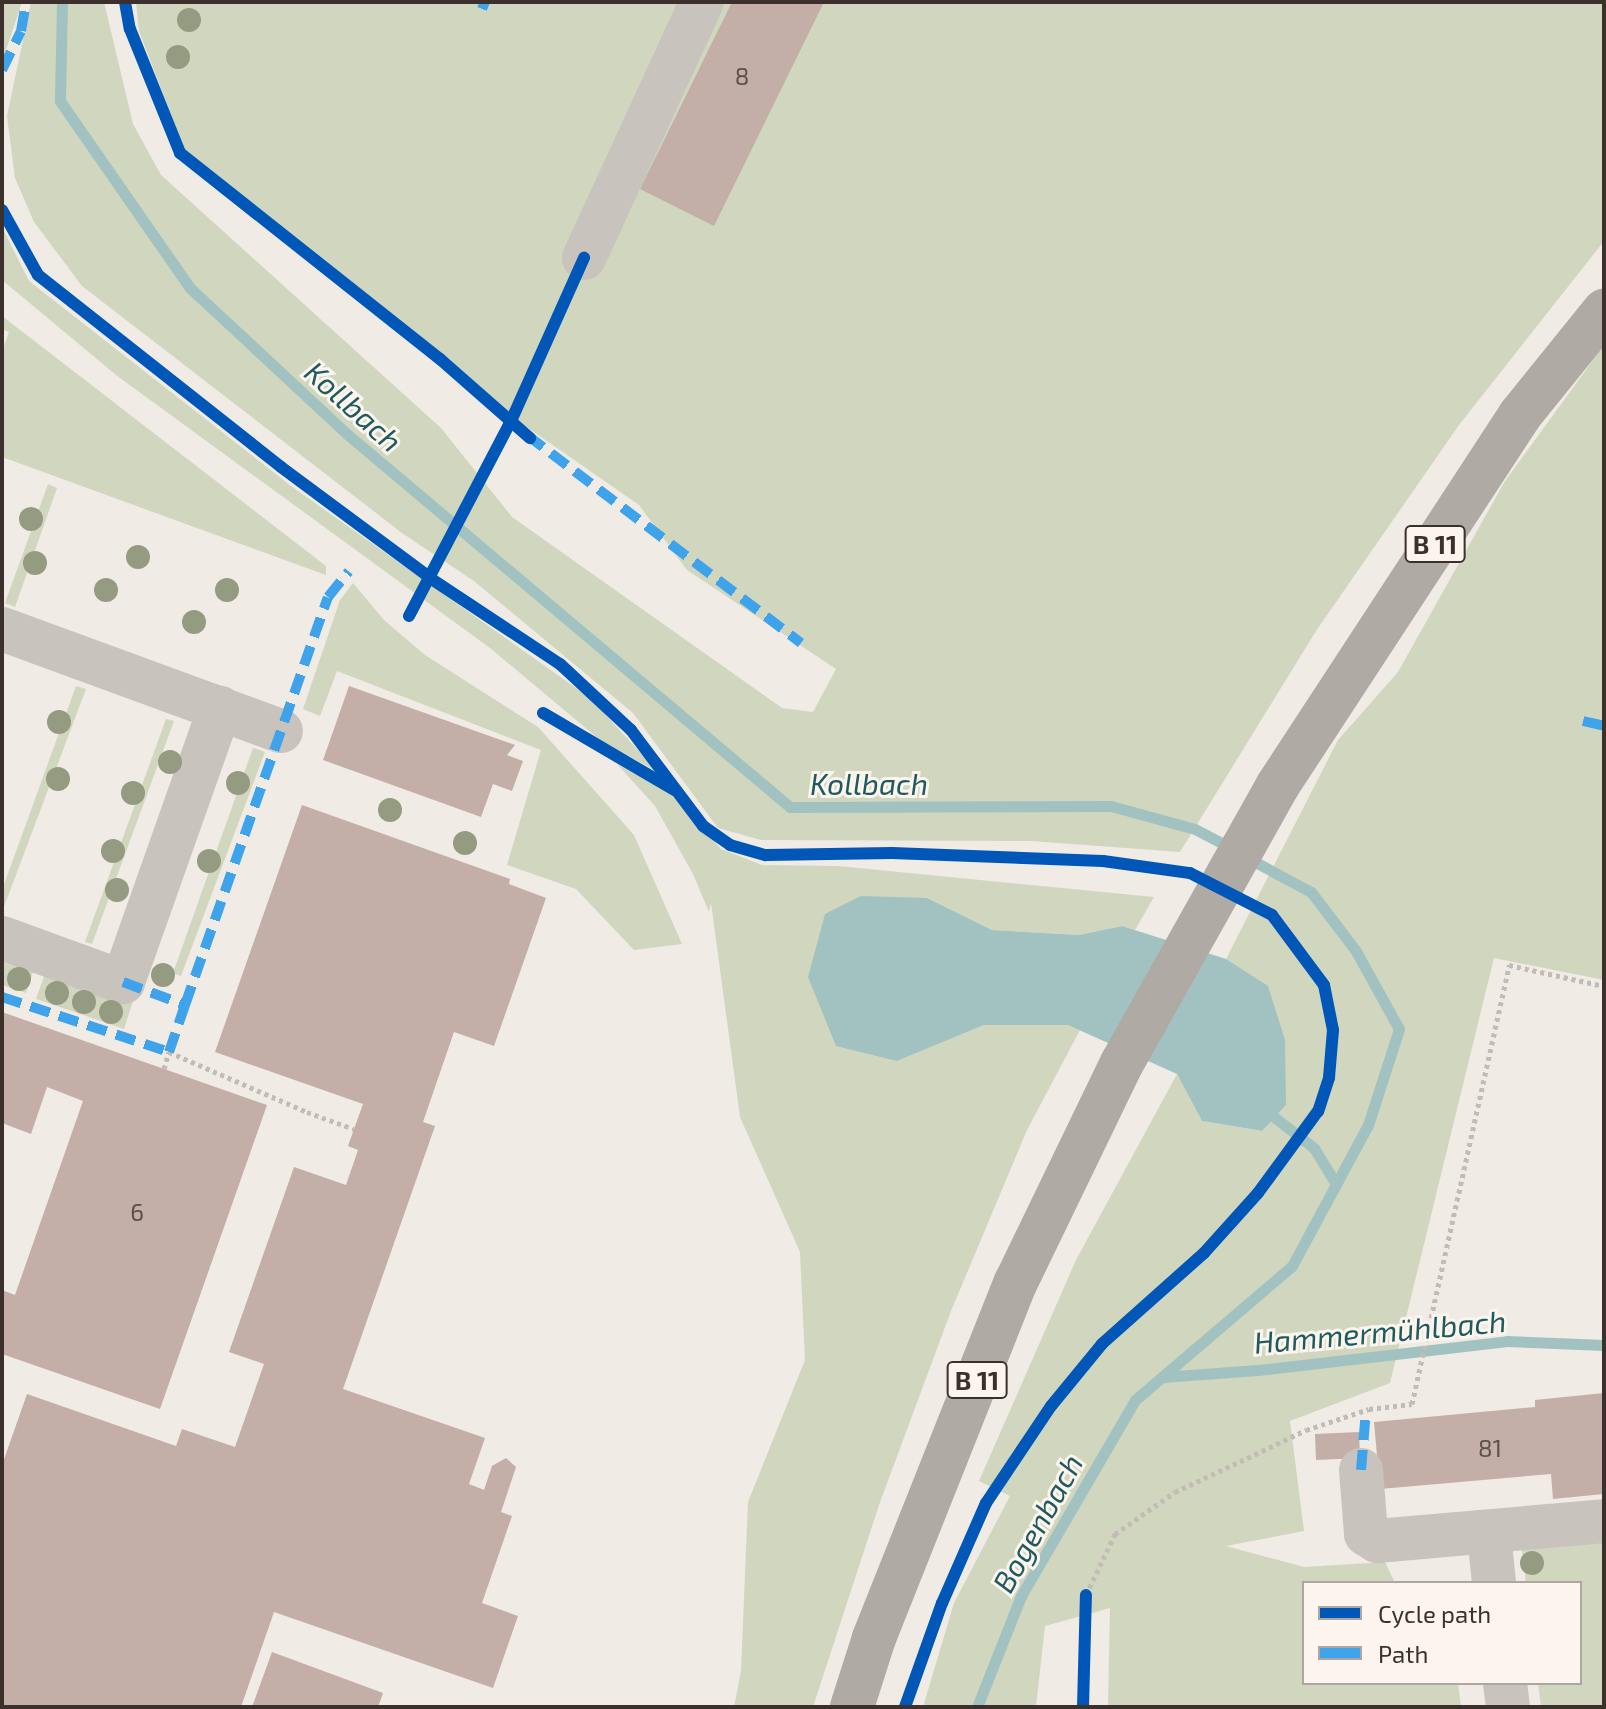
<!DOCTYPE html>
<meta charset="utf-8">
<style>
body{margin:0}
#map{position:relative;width:1606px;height:1709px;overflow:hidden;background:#f0ebe5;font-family:"Exo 2",sans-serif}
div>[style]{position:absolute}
.green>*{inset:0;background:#d1d6bf}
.water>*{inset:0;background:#a1c2c1}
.stream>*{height:11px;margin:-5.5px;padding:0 5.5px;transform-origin:5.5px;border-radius:5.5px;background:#a1c2c1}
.building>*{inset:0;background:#c3afa7}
.path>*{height:5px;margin-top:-2.5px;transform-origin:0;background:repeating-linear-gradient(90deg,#c2bbb6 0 4px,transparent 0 8px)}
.minor>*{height:44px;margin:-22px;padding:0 22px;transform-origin:22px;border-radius:22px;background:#c9c3be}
.highway>*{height:44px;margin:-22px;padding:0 22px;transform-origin:22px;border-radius:22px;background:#afaaa4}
.quiet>*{height:10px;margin-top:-5px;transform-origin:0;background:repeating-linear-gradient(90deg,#3fa3eb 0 20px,transparent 0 30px)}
.cycleway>*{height:12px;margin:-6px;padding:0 6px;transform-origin:6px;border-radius:6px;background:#0057b8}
.trees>*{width:24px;height:24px;margin:-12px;border-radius:50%;background:#959b80}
span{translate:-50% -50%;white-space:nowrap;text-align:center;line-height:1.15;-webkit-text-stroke:6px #fbf5ee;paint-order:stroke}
.number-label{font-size:24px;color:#5d504a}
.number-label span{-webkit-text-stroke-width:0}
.shield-label span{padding:2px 6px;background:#fbf5ee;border:2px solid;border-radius:6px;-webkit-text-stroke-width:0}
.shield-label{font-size:26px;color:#3b302b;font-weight:700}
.water-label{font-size:30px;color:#1f5a5e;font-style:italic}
.frame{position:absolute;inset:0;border:4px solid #3b302b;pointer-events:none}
.legend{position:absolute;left:1302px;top:1581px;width:280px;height:104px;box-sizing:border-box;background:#fbf5ee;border:2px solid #aea6a0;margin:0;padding:10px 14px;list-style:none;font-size:24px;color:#3b302b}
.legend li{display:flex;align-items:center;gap:16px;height:40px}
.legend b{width:40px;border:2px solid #aea6a0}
</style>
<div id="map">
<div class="green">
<i style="clip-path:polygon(2px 2px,22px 2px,2px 62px)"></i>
<i style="clip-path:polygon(31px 2px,104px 2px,133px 124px,161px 175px,441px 428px,512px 517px,782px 708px,813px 712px,836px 669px,687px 570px,639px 505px,521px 423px,185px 151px,139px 31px,136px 2px,1604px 2px,1604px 241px,1459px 425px,1316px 631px,1180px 852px,1031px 841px,761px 840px,718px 828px,633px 713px,474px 581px,402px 533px,82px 286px,34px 222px,15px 178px,7px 116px)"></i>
<i style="clip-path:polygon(2px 227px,29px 281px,291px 486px,590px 698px,658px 772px,600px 740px,490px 648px,116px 375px,2px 280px)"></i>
<i style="clip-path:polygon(2px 316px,326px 566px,326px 575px,2px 457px,2px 352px,9px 332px,2px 329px)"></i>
<i style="clip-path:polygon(1604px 345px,1604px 980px,1494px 958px,1390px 1383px,1290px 1421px,1304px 1531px,1226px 1546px,1304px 1567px,1385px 1562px,1395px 1583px,1304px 1583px,1304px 1683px,1458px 1683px,1461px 1707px,1108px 1707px,1110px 1608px,1045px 1626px,1036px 1707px,923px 1707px,954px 1603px,1010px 1496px,979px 1481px,1076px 1260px,1177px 1074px,1202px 1121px,1261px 1131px,1286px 1105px,1268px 987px,1226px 959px,1338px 740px,1398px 672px,1505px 481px)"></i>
<i style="clip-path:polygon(48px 484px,57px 488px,15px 607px,5px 603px)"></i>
<i style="clip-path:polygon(353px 583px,384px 620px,425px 655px,538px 727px,634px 835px,682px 944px,634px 950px,576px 889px,507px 865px,541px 750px,337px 671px,320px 716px,303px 709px,340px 600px)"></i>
<i style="clip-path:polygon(76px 686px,86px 689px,2px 912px,2px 890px)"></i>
<i style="clip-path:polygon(166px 719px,174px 721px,92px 944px,85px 942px)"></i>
<i style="clip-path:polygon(253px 748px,265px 752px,181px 976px,173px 973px)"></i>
<i style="clip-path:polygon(617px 764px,671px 793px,721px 849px,762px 865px,838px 866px,1154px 897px,1135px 930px,1122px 926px,1079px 935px,992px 930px,927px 898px,897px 1061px,984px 1025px,1068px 1025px,1080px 1030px,1027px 1130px,951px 1311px,879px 1505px,813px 1707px,734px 1707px,741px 1671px,748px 1502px,805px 1360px,800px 1252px,740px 1117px,711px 903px,709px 912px,693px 874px,655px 806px)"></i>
<i style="clip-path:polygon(2px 962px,33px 972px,26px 993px,2px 985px)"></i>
<i style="clip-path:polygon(46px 971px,133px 1001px,124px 1029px,36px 999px)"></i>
<i style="clip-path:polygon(1604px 1533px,1604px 1707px,1541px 1707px,1538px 1683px,1580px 1683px,1580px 1583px,1526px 1583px,1521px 1542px)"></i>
</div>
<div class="water">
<i style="clip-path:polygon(861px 896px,927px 898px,992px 930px,1079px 935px,1122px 926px,1226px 959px,1268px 986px,1285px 1040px,1286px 1105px,1262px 1131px,1202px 1121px,1177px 1074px,1068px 1025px,984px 1025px,897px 1061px,836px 1046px,808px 977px,825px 914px)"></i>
</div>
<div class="stream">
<i style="left:62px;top:2px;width:99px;rotate:91.2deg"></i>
<i style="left:60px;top:101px;width:228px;rotate:55.2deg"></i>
<i style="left:190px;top:288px;width:214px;rotate:42.9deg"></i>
<i style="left:347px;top:434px;width:579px;rotate:40.1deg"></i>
<i style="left:790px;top:807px;width:321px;rotate:-0.2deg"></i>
<i style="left:1111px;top:806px;width:87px;rotate:15.3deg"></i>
<i style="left:1195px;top:829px;width:41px;rotate:27.8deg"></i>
<i style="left:1274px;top:1117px;width:51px;rotate:37.8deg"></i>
<i style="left:1314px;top:1148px;width:42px;rotate:58.6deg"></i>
<i style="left:1162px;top:1377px;width:96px;rotate:-4.2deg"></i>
<i style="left:1258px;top:1370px;width:251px;rotate:-6.6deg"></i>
<i style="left:1507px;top:1341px;width:97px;rotate:2.4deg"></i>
<i style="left:977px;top:1707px;width:119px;rotate:-68.4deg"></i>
<i style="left:1021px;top:1596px;width:227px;rotate:-59.8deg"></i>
<i style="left:1135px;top:1400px;width:206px;rotate:-40.5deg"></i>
<i style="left:1292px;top:1266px;width:160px;rotate:-61.7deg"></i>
<i style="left:1368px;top:1125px;width:101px;rotate:-72.1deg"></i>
<i style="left:1399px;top:1029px;width:89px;rotate:-118.9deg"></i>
<i style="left:1356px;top:951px;width:74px;rotate:-127.3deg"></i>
<i style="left:1311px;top:892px;width:74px;rotate:-151.7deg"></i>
</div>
<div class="building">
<i style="clip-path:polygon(732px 2px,824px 2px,714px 226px,640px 189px)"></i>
<i style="clip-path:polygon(349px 686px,515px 745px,507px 755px,523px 761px,512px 791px,493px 784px,481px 817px,323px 760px)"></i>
<i style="clip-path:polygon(302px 805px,510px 879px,509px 884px,546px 898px,494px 1046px,454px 1032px,423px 1122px,435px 1126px,343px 1389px,485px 1438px,469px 1484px,484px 1490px,492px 1466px,506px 1458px,516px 1467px,501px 1512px,512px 1516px,482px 1603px,518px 1616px,493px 1688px,274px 1612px,241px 1707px,2px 1707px,2px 1465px,27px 1394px,176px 1446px,182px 1429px,235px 1447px,264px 1364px,229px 1352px,294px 1167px,346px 1185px,358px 1150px,348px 1146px,363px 1104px,215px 1052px)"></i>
<i style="clip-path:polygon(2px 1012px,267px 1105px,160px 1409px,2px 1354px,2px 1290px,15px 1295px,83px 1101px,47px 1087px,31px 1134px,2px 1123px)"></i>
<i style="clip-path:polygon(1604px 1393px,1604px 1494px,1553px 1499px,1551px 1474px,1380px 1489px,1374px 1422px,1535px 1407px,1535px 1400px)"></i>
<i style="clip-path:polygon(1359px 1432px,1360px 1458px,1316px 1460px,1315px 1434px)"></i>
<i style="clip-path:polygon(272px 1652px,383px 1693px,378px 1707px,252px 1707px)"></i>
</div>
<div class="path">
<i style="left:164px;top:1069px;width:18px;rotate:-74deg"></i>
<i style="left:169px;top:1052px;width:150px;rotate:23.5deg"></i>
<i style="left:307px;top:1112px;width:50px;rotate:19.9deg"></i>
<i style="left:1086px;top:1595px;width:68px;rotate:-64.6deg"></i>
<i style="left:1115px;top:1534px;width:73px;rotate:-35deg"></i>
<i style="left:1175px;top:1492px;width:145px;rotate:-25.3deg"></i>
<i style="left:1306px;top:1430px;width:66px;rotate:-18.4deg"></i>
<i style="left:1369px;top:1409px;width:43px;rotate:-6.6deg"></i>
<i style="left:1412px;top:1404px;width:450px;rotate:-77.5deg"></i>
<i style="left:1509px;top:965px;width:97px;rotate:12.5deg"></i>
</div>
<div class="minor">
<i style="left:584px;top:258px;width:282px;rotate:-65.3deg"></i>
<i style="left:2px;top:629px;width:297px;rotate:20.1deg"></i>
<i style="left:2px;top:938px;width:129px;rotate:20deg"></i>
<i style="left:123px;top:982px;width:291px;rotate:-70.5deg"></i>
<i style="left:1361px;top:1470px;width:64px;rotate:85.5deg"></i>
<i style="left:1366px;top:1534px;width:13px;rotate:32deg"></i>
<i style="left:1377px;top:1541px;width:228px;rotate:-5deg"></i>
<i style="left:1489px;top:1533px;width:50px;rotate:84.3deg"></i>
<i style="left:1505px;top:1683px;width:24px;rotate:83deg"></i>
</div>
<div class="highway">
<i style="left:852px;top:1707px;width:72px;rotate:-72.3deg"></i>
<i style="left:874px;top:1638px;width:383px;rotate:-68.3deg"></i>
<i style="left:1016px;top:1282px;width:243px;rotate:-64.2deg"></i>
<i style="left:1122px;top:1063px;width:319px;rotate:-60.7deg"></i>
<i style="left:1278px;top:785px;width:442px;rotate:-56.8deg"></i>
<i style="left:1520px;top:415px;width:134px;rotate:-51.1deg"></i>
</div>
<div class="quiet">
<i style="left:482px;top:9px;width:8px;rotate:-67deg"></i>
<i style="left:2px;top:70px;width:43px;rotate:-64deg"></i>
<i style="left:21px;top:31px;width:29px;rotate:-80deg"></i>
<i style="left:527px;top:435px;width:344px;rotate:37.2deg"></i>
<i style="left:1583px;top:721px;width:22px;rotate:13deg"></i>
<i style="left:123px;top:982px;width:66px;rotate:20.4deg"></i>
<i style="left:185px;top:1005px;width:432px;rotate:-70.7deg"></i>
<i style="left:328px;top:597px;width:33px;rotate:-51deg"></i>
<i style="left:2px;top:997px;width:176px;rotate:18.2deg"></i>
<i style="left:169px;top:1052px;width:50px;rotate:-71.2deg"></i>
<i style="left:1361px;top:1470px;width:60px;rotate:-85.2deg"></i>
</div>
<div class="cycleway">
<i style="left:125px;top:2px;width:27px;rotate:80deg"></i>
<i style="left:130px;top:29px;width:134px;rotate:68deg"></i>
<i style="left:180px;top:153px;width:332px;rotate:38.4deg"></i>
<i style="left:440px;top:359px;width:120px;rotate:41.3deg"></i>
<i style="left:2px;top:210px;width:74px;rotate:61deg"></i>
<i style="left:38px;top:275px;width:310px;rotate:38.3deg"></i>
<i style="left:281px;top:467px;width:189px;rotate:36.6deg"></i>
<i style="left:433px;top:580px;width:152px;rotate:33.5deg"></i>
<i style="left:560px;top:664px;width:97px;rotate:42.9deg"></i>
<i style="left:631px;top:730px;width:120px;rotate:53.1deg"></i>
<i style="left:703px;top:826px;width:33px;rotate:35deg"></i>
<i style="left:730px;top:845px;width:37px;rotate:16deg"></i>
<i style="left:766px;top:855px;width:126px;rotate:-0.9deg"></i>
<i style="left:892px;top:853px;width:211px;rotate:2.2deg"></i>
<i style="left:1103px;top:861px;width:88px;rotate:7.9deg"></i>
<i style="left:1190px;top:873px;width:92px;rotate:27.1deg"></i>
<i style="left:1272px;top:915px;width:87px;rotate:53.4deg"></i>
<i style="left:1324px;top:985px;width:46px;rotate:78.7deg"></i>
<i style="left:1333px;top:1030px;width:48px;rotate:94.8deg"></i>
<i style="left:1329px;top:1078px;width:35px;rotate:108deg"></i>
<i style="left:1318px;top:1111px;width:102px;rotate:126.2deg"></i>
<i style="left:1258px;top:1193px;width:81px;rotate:132deg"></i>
<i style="left:1204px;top:1253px;width:137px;rotate:138.3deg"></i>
<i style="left:1102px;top:1344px;width:80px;rotate:129.4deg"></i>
<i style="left:1051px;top:1406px;width:117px;rotate:123.8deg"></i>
<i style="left:986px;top:1503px;width:109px;rotate:113.7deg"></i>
<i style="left:942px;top:1603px;width:110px;rotate:109.6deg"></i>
<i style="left:409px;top:616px;width:220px;rotate:-62.4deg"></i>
<i style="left:511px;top:421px;width:179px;rotate:-65.9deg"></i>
<i style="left:543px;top:713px;width:152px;rotate:30.4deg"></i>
<i style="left:1083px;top:1707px;width:112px;rotate:-88.5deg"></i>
</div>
<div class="trees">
<i style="left:189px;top:20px"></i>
<i style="left:178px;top:57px"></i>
<i style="left:31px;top:519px"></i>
<i style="left:138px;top:557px"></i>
<i style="left:35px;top:563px"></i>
<i style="left:106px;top:590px"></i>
<i style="left:227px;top:590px"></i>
<i style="left:194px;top:622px"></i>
<i style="left:59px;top:722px"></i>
<i style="left:170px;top:762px"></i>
<i style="left:58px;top:779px"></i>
<i style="left:238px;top:783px"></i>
<i style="left:133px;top:793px"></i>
<i style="left:390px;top:810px"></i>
<i style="left:465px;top:843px"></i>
<i style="left:113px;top:851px"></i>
<i style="left:209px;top:861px"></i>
<i style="left:117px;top:890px"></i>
<i style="left:163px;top:975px"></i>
<i style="left:19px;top:979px"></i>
<i style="left:57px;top:993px"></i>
<i style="left:84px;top:1002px"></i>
<i style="left:111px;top:1012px"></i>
<i style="left:1532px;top:1563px"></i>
</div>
<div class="number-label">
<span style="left:742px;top:76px">8</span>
<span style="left:137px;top:1212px">6</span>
<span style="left:1490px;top:1448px">81</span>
</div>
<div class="shield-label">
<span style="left:1435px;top:544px">B 11</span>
<span style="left:977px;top:1380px">B 11</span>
</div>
<div class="water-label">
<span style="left:354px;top:406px;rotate:42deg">Kollbach</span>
<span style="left:869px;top:783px">Kollbach</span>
<span style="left:1380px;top:1331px;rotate:-5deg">Hammermühlbach</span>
<span style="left:1037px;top:1523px;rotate:-61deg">Bogenbach</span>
</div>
<div class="frame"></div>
<ul class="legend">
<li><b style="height:10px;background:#0057b8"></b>Cycle path</li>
<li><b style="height:10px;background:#3fa3eb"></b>Path</li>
</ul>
</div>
